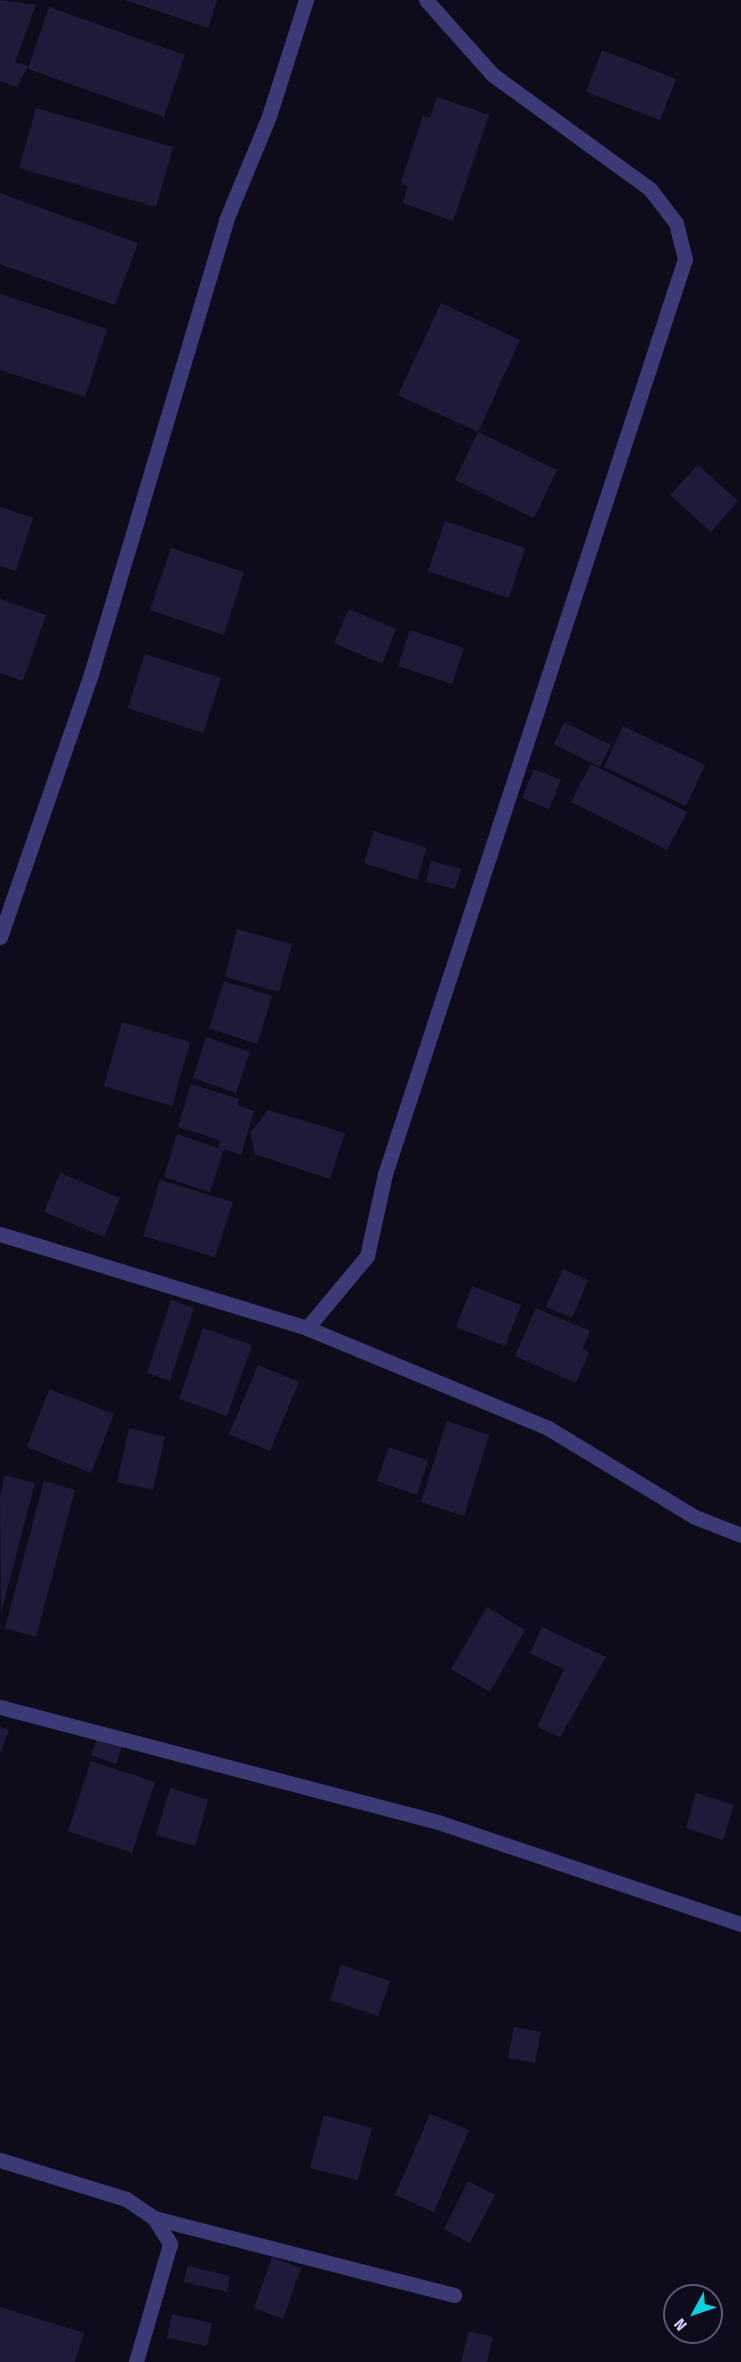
<!DOCTYPE html>
<style>
body{margin:0}
#map{position:relative;width:741px;height:2362px;overflow:hidden;background:#0e0c1b;font-family:"Fira Sans Condensed",sans-serif}
div>[style]{position:absolute}
.building>*{inset:0;background:#201a3a}
.minor>*{height:15px;margin:-7.5px;padding:0 7.5px;transform-origin:7.5px;border-radius:7.5px;background:#3c3a76}
span{translate:-50% -50%;white-space:nowrap;text-align:center;line-height:1.15;-webkit-text-stroke:6px #0e0c1b;paint-order:stroke}
.north{position:absolute;left:663px;top:2284px;width:60px;height:60px;box-sizing:border-box;background:#0e0c1b;border:2px solid #5b5875;border-radius:50%;rotate:230deg;font-size:16px;font-weight:700;line-height:24px;text-align:center;color:#cfcafb}
.north::after{content:'';display:block;margin:auto;width:21px;height:27px;background:#10cee1;clip-path:polygon(50% 0,100% 100%,50% 72%,0 100%)}
</style>
<div id="map">
<div class="building">
<i style="clip-path:polygon(0 0,36px 5px,15px 62px,28px 66px,17px 87px,0 81px)"></i>
<i style="clip-path:polygon(125px 0,217px 0,208px 28px)"></i>
<i style="clip-path:polygon(49px 7px,185px 55px,164px 117px,28px 69px)"></i>
<i style="clip-path:polygon(602px 50px,676px 79px,660px 120px,586px 92px)"></i>
<i style="clip-path:polygon(437px 97px,489px 115px,453px 221px,403px 203px,408px 186px,401px 183px,423px 116px,430px 118px)"></i>
<i style="clip-path:polygon(36px 108px,173px 147px,156px 207px,19px 168px)"></i>
<i style="clip-path:polygon(0 193px,138px 243px,115px 305px,0 264px)"></i>
<i style="clip-path:polygon(0 294px,107px 329px,85px 397px,0 370px)"></i>
<i style="clip-path:polygon(441px 303px,520px 340px,478px 432px,398px 395px)"></i>
<i style="clip-path:polygon(478px 432px,557px 470px,534px 518px,455px 480px)"></i>
<i style="clip-path:polygon(698px 465px,738px 501px,711px 532px,670px 495px)"></i>
<i style="clip-path:polygon(0 507px,33px 518px,16px 571px,0 566px)"></i>
<i style="clip-path:polygon(445px 521px,525px 548px,509px 598px,428px 571px)"></i>
<i style="clip-path:polygon(171px 548px,244px 572px,224px 635px,150px 610px)"></i>
<i style="clip-path:polygon(0 599px,46px 615px,23px 681px,0 673px)"></i>
<i style="clip-path:polygon(349px 609px,396px 629px,382px 664px,334px 643px)"></i>
<i style="clip-path:polygon(410px 630px,464px 648px,452px 684px,398px 666px)"></i>
<i style="clip-path:polygon(145px 654px,221px 678px,203px 733px,128px 708px)"></i>
<i style="clip-path:polygon(564px 722px,611px 745px,600px 767px,554px 744px)"></i>
<i style="clip-path:polygon(623px 726px,705px 765px,686px 806px,604px 767px)"></i>
<i style="clip-path:polygon(591px 764px,687px 812px,667px 850px,571px 802px)"></i>
<i style="clip-path:polygon(534px 769px,561px 780px,549px 809px,522px 798px)"></i>
<i style="clip-path:polygon(374px 831px,427px 848px,417px 880px,364px 863px)"></i>
<i style="clip-path:polygon(431px 861px,461px 869px,455px 889px,426px 882px)"></i>
<i style="clip-path:polygon(237px 929px,292px 944px,279px 992px,225px 977px)"></i>
<i style="clip-path:polygon(224px 981px,272px 996px,257px 1044px,209px 1028px)"></i>
<i style="clip-path:polygon(122px 1022px,190px 1042px,172px 1106px,104px 1086px)"></i>
<i style="clip-path:polygon(206px 1037px,250px 1052px,236px 1093px,193px 1078px)"></i>
<i style="clip-path:polygon(191px 1084px,239px 1099px,237px 1105px,254px 1111px,241px 1155px,224px 1149px,210px 1192px,164px 1177px,177px 1134px,218px 1148px,220px 1140px,178px 1127px)"></i>
<i style="clip-path:polygon(268px 1110px,345px 1133px,330px 1179px,255px 1154px,250px 1133px)"></i>
<i style="clip-path:polygon(60px 1173px,120px 1198px,104px 1237px,44px 1212px)"></i>
<i style="clip-path:polygon(160px 1180px,233px 1202px,215px 1257px,143px 1236px)"></i>
<i style="clip-path:polygon(563px 1269px,588px 1280px,572px 1318px,546px 1307px)"></i>
<i style="clip-path:polygon(472px 1286px,521px 1305px,505px 1346px,456px 1327px)"></i>
<i style="clip-path:polygon(171px 1300px,194px 1308px,170px 1381px,147px 1373px)"></i>
<i style="clip-path:polygon(536px 1308px,590px 1331px,583px 1348px,589px 1353px,576px 1383px,515px 1356px)"></i>
<i style="clip-path:polygon(203px 1328px,252px 1345px,227px 1416px,179px 1399px)"></i>
<i style="clip-path:polygon(258px 1365px,299px 1382px,270px 1451px,229px 1434px)"></i>
<i style="clip-path:polygon(49px 1389px,114px 1414px,91px 1473px,27px 1447px)"></i>
<i style="clip-path:polygon(447px 1421px,489px 1435px,464px 1516px,421px 1502px)"></i>
<i style="clip-path:polygon(129px 1428px,165px 1437px,153px 1490px,117px 1482px)"></i>
<i style="clip-path:polygon(389px 1447px,428px 1461px,417px 1495px,377px 1481px)"></i>
<i style="clip-path:polygon(5px 1475px,35px 1483px,1px 1613px,0 1495px)"></i>
<i style="clip-path:polygon(44px 1481px,75px 1490px,36px 1637px,5px 1628px)"></i>
<i style="clip-path:polygon(487px 1607px,525px 1630px,490px 1692px,451px 1669px)"></i>
<i style="clip-path:polygon(542px 1627px,606px 1657px,560px 1737px,537px 1727px,564px 1669px,530px 1653px)"></i>
<i style="clip-path:polygon(0 1727px,9px 1730px,0 1754px)"></i>
<i style="clip-path:polygon(99px 1734px,123px 1743px,116px 1764px,91px 1755px)"></i>
<i style="clip-path:polygon(91px 1761px,155px 1782px,132px 1853px,68px 1831px)"></i>
<i style="clip-path:polygon(170px 1788px,208px 1800px,195px 1846px,156px 1835px)"></i>
<i style="clip-path:polygon(696px 1793px,734px 1805px,723px 1840px,686px 1828px)"></i>
<i style="clip-path:polygon(341px 1965px,390px 1981px,378px 2016px,330px 2000px)"></i>
<i style="clip-path:polygon(514px 2027px,541px 2032px,535px 2063px,508px 2058px)"></i>
<i style="clip-path:polygon(430px 2114px,469px 2130px,434px 2212px,395px 2195px)"></i>
<i style="clip-path:polygon(324px 2115px,372px 2128px,358px 2180px,310px 2168px)"></i>
<i style="clip-path:polygon(468px 2181px,495px 2195px,470px 2243px,444px 2229px)"></i>
<i style="clip-path:polygon(272px 2257px,301px 2268px,283px 2319px,254px 2308px)"></i>
<i style="clip-path:polygon(188px 2266px,230px 2276px,227px 2292px,184px 2282px)"></i>
<i style="clip-path:polygon(0 2307px,84px 2333px,75px 2362px,0 2362px)"></i>
<i style="clip-path:polygon(172px 2314px,212px 2323px,207px 2346px,167px 2338px)"></i>
<i style="clip-path:polygon(469px 2331px,493px 2337px,487px 2362px,461px 2362px)"></i>
</div>
<div class="minor">
<i style="left:0;top:937px;width:278px;rotate:-70.9deg"></i>
<i style="left:91px;top:674px;width:474px;rotate:-73.4deg"></i>
<i style="left:226px;top:220px;width:113px;rotate:-67.5deg"></i>
<i style="left:269px;top:116px;width:122px;rotate:-72.3deg"></i>
<i style="left:0;top:1234px;width:321px;rotate:17deg"></i>
<i style="left:307px;top:1328px;width:94px;rotate:-50.2deg"></i>
<i style="left:367px;top:1256px;width:84px;rotate:-77.6deg"></i>
<i style="left:385px;top:1174px;width:963px;rotate:-71.85deg"></i>
<i style="left:685px;top:259px;width:37px;rotate:-104deg"></i>
<i style="left:676px;top:223px;width:43px;rotate:-127.4deg"></i>
<i style="left:650px;top:189px;width:195px;rotate:-144deg"></i>
<i style="left:492px;top:74px;width:99px;rotate:-131.7deg"></i>
<i style="left:307px;top:1328px;width:261px;rotate:22.5deg"></i>
<i style="left:548px;top:1428px;width:172px;rotate:31.2deg"></i>
<i style="left:695px;top:1517px;width:49px;rotate:21.4deg"></i>
<i style="left:0;top:1707px;width:453px;rotate:14.7deg"></i>
<i style="left:438px;top:1822px;width:320px;rotate:18.6deg"></i>
<i style="left:0;top:2160px;width:132px;rotate:17.2deg"></i>
<i style="left:126px;top:2199px;width:34px;rotate:34deg"></i>
<i style="left:154px;top:2218px;width:31px;rotate:58deg"></i>
<i style="left:170px;top:2244px;width:123px;rotate:106.1deg"></i>
<i style="left:154px;top:2218px;width:310px;rotate:14.4deg"></i>
</div>
<div class="north">N</div>
</div>
